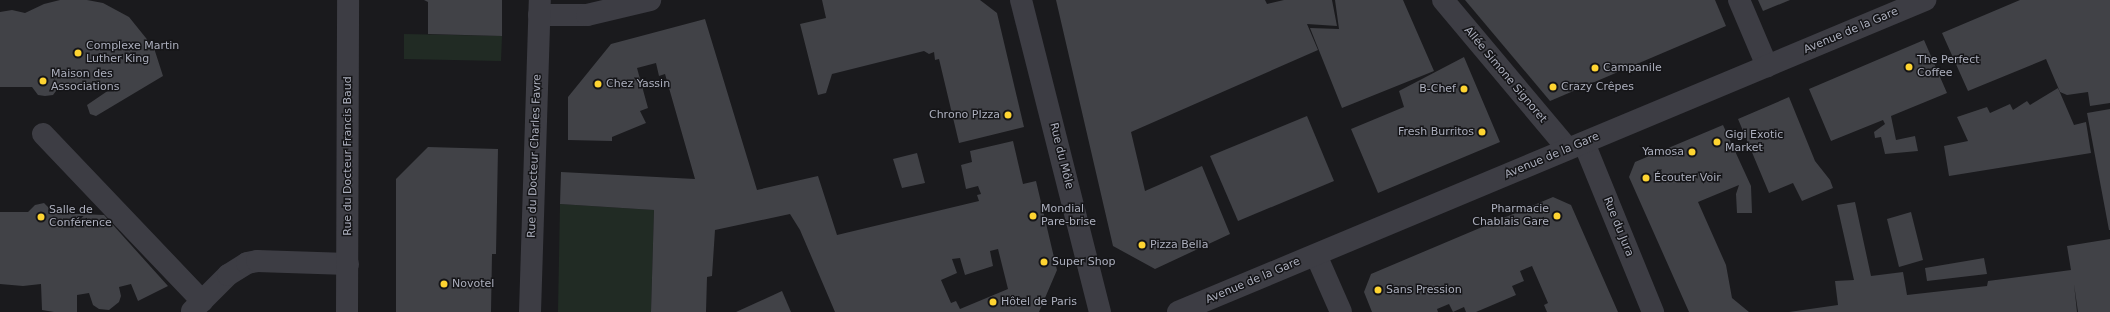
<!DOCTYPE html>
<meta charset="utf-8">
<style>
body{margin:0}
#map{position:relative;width:2110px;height:312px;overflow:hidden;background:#1a1a1d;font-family:"DejaVu Sans",sans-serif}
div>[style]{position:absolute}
.green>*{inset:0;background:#212b24}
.building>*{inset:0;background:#414247}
.minor>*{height:22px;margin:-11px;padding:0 11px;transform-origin:11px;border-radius:11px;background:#3d3d44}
.dots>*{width:11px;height:11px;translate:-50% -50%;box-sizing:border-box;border:2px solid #151518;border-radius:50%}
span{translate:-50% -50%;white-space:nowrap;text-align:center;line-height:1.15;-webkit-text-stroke:3px #151518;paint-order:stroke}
.street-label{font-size:11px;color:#acafbd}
.poi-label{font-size:11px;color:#acafbd}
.left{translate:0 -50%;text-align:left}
.right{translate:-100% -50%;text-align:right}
</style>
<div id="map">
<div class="green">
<i style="clip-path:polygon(404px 34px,502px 36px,501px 61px,404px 59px)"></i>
<i style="clip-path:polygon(560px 204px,654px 210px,651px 312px,558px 312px)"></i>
</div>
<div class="building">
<i style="clip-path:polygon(60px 0,87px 0,103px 3px,129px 17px,154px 48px,163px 76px,96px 116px,90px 114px,87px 105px,109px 90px,107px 87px,59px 87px,53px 95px,45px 96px,38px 95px,32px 87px,0 87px,0 12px,12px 10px,25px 13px,44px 4px)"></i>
<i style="clip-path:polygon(424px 0,502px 0,502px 36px,428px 34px,428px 2px)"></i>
<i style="clip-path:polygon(822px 0,980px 0,997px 13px,1024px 127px,959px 143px,939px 59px,935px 60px,934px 52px,929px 54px,924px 51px,832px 74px,826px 93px,818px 95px,800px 24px,826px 18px)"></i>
<i style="clip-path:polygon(1056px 0,1265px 0,1267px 4px,1284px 0,1332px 0,1337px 26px,1307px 24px,1318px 50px,1131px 132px,1145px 191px,1202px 166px,1230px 234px,1155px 269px,1113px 246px)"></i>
<i style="clip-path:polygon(1335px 0,1403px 0,1434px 71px,1342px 108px,1310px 28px,1339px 29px)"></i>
<i style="clip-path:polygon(1465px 0,1715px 0,1726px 26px,1550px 101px)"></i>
<i style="clip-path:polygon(1758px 0,1790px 0,1763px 11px)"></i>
<i style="clip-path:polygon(2020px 0,2110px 0,2110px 103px,2090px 106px,2088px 92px,2067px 95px,2060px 92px,2046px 59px,1968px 91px,1942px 33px)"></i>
<i style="clip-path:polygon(evenodd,705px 19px,757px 190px,818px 176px,837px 235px,979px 201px,977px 195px,981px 194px,978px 186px,966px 189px,961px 165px,972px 162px,970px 151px,1013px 141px,1023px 184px,1036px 181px,1057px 270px,1039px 312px,835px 312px,800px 230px,790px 214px,715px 230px,712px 276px,707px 277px,706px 312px,651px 312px,654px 210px,560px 204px,561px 172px,695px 179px,665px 74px,659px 76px,656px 63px,637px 68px,648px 108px,640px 111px,646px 123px,612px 137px,612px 141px,568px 140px,568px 97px,611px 44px,705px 19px,998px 249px,1008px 289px,960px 309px,956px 301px,951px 303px,941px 280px,957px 273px,952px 259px,960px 258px,965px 275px,993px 266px,990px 251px,998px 249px)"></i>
<i style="clip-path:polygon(1924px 40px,1947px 93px,1891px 116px,1896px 140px,1915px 136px,1918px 151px,1885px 154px,1881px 137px,1875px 138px,1874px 132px,1885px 124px,1883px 120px,1831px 141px,1809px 89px)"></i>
<i style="clip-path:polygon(1464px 57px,1500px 142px,1378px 193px,1351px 129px,1404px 107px,1399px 91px)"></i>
<i style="clip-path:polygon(2058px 88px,2074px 125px,2086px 122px,2091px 153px,1949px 176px,1944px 146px,1968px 141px,1957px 117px,1987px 107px,1990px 113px,2010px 104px,2013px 110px,2027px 101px,2030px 105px)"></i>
<i style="clip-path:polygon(1789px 97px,1815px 161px,1830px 180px,1833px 188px,1802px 201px,1793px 183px,1769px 193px,1738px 119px)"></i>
<i style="clip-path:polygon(2110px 109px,2110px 230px,2109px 230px,2087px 113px)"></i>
<i style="clip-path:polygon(1307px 116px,1334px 181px,1238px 221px,1210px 156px)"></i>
<i style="clip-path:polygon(1723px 125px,1751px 186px,1752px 213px,1737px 213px,1736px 194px,1739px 185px,1698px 202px,1726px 265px,1732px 298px,1749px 312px,1689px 312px,1629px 177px,1635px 162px)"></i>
<i style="clip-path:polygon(428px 147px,498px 149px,496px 254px,492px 254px,491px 312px,396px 312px,396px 179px)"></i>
<i style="clip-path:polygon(917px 153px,925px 183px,902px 188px,893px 159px)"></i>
<i style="clip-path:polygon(1553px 197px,1571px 205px,1618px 312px,1547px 312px,1544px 305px,1548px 303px,1532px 266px,1520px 271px,1524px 281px,1512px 286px,1516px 295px,1476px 312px,1466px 312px,1464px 307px,1453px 312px,1449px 304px,1437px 309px,1438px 312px,1372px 312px,1364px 292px,1371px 274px)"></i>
<i style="clip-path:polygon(1855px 202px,1871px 276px,1903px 272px,1907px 295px,1987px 286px,1988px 281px,2071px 270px,2067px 246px,2110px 239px,2110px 312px,2078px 312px,2074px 284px,2077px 312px,1789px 312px,1838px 305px,1835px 281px,1854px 280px,1837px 205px)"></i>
<i style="clip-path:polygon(44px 203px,54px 213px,104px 215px,168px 286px,138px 301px,131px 284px,119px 287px,121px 296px,119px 302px,109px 310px,99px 309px,93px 305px,89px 293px,77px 295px,77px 312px,54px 312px,42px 310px,41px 284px,23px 286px,0 284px,0 212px,28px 212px,35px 205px)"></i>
<i style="clip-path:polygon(1911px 212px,1923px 260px,1899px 267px,1887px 219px)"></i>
<i style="clip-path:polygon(1984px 258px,1987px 274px,1927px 281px,1925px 268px)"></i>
<i style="clip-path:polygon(782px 291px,791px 312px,736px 312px)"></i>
</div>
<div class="minor">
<i style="left:1021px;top:0;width:322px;rotate:75.8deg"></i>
<i style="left:1443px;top:0;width:194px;rotate:50deg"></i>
<i style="left:1739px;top:0;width:72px;rotate:67deg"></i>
<i style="left:539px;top:15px;width:48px"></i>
<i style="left:587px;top:15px;width:65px;rotate:-13.4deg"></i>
<i style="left:43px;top:134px;width:231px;rotate:46.4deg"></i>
<i style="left:1584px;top:143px;width:183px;rotate:67.8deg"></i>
<i style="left:1316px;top:255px;width:62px;rotate:66.3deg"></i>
<i style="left:192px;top:311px;width:51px;rotate:-45deg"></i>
<i style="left:228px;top:275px;width:22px;rotate:-32deg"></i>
<i style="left:247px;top:263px;width:10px;rotate:-11deg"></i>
<i style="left:257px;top:261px;width:91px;rotate:1.9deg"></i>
<i style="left:347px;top:312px;width:312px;rotate:-89.8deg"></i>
<i style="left:530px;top:312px;width:312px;rotate:-88.2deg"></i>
<i style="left:1178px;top:312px;width:810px;rotate:-22.67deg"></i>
</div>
<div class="dots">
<i style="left:78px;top:53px;background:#fed431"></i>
<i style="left:1909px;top:67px;background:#fed431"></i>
<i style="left:1595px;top:68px;background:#fed431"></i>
<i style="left:43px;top:81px;background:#fed431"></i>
<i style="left:598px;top:84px;background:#fed431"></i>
<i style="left:1553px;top:87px;background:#fed431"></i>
<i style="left:1464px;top:89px;background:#fed431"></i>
<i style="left:1008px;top:115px;background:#fed431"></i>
<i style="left:1482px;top:132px;background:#fed431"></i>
<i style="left:1717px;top:142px;background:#fed431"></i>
<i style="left:1692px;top:152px;background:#fed431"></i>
<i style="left:1646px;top:178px;background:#fed431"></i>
<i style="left:1033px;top:216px;background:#fed431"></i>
<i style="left:1557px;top:216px;background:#fed431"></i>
<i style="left:41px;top:217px;background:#fed431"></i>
<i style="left:1142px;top:245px;background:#fed431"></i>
<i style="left:1044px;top:262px;background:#fed431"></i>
<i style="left:444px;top:284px;background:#fed431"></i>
<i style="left:1378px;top:290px;background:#fed431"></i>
<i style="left:993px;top:302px;background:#fed431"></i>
</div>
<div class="street-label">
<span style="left:1851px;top:31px;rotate:-23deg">Avenue de la Gare</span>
<span style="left:1505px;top:75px;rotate:50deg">Allée Simone Signoret</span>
<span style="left:348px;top:156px;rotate:-90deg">Rue du Docteur Francis Baud</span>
<span style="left:535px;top:156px;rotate:-88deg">Rue du Docteur Charles Favre</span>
<span style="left:1061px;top:156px;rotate:76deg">Rue du Môle</span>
<span style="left:1552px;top:156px;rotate:-23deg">Avenue de la Gare</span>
<span style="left:1618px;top:227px;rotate:68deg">Rue du Jura</span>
<span style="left:1253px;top:281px;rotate:-23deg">Avenue de la Gare</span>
</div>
<div class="poi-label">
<span class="left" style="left:86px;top:53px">Complexe Martin<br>Luther King</span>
<span class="left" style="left:1917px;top:67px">The Perfect<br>Coffee</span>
<span class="left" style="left:1603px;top:68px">Campanile</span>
<span class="left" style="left:51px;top:81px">Maison des<br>Associations</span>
<span class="left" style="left:606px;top:84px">Chez Yassin</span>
<span class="left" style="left:1561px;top:87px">Crazy Crêpes</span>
<span class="right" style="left:1456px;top:89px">B-Chef</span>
<span class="right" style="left:1000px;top:115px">Chrono PIzza</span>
<span class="right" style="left:1474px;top:132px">Fresh Burritos</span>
<span class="left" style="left:1725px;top:142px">Gigi Exotic<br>Market</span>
<span class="right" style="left:1684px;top:152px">Yamosa</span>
<span class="left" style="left:1654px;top:178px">Écouter Voir</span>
<span class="left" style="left:1041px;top:216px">Mondial<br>Pare-brise</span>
<span class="right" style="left:1549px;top:216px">Pharmacie<br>Chablais Gare</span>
<span class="left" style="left:49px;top:217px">Salle de<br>Conférence</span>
<span class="left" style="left:1150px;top:245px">Pizza Bella</span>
<span class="left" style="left:1052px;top:262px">Super Shop</span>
<span class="left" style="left:452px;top:284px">Novotel</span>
<span class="left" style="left:1386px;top:290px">Sans Pression</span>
<span class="left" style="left:1001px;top:302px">Hôtel de Paris</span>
</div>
</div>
